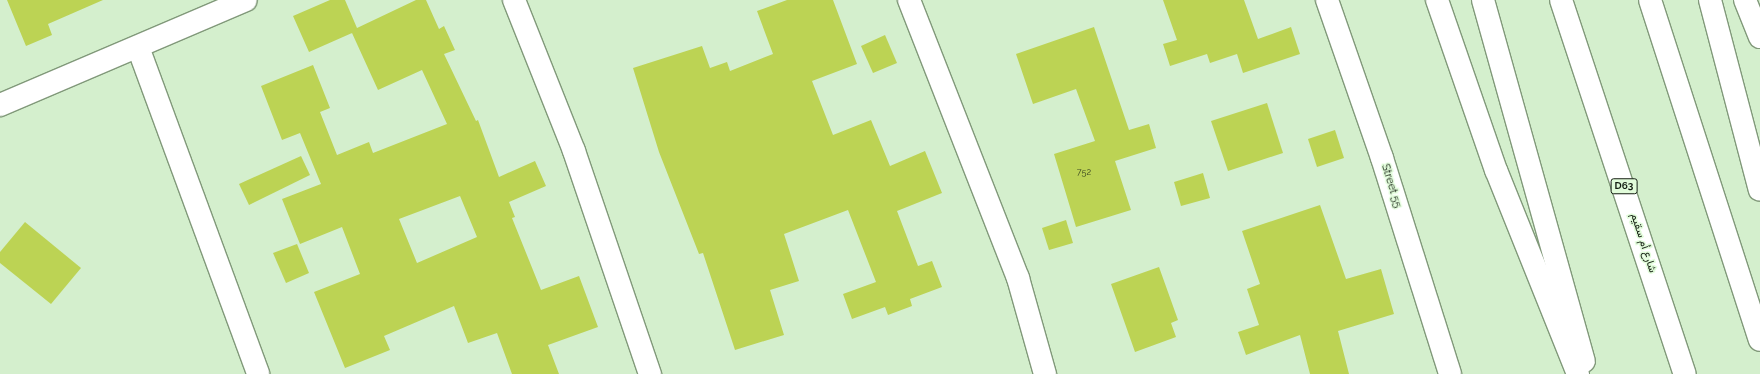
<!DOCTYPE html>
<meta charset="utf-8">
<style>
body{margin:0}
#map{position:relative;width:1760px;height:374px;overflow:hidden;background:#d4efcd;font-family:Raleway,Vazirmatn,sans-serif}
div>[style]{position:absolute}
.building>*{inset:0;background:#bcd354}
.roads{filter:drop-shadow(1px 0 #81997a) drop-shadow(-1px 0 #81997a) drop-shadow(0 1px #81997a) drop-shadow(0 -1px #81997a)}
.minor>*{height:22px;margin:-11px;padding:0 11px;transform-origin:11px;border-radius:11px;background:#fff}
.major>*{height:22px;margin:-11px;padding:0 11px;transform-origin:11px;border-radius:11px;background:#fff}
span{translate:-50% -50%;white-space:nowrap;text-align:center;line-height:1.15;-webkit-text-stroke:3px #e1fcda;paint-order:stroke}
.number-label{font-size:9px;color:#3e4b22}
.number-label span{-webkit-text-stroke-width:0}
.shield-label span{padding:1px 3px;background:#e1fcda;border:1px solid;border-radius:3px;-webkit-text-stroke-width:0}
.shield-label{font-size:10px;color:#141e12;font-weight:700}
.street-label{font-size:11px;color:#141e12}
</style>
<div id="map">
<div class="building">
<i style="clip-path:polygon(7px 0,103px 0,48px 24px,52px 35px,26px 46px)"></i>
<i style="clip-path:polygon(evenodd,330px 0,345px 0,357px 28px,416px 0,426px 0,439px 29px,444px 26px,455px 50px,444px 54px,476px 121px,478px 120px,499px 177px,535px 161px,546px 186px,509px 202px,515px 217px,512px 218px,541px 290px,579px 276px,598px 327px,548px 345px,559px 374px,512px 374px,497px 333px,468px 343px,454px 306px,384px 336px,390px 350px,345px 368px,314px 292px,360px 274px,342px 227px,300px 244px,282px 199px,321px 184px,300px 133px,282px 140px,261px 86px,313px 65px,330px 108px,320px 112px,337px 155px,369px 142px,373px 153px,447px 124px,422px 70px,378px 90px,352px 33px,309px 52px,293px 16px,330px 0,460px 196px,477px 237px,417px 263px,399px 219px,460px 196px)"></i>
<i style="clip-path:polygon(787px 0,833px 0,857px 64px,812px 81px,833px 135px,871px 120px,890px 166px,925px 151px,942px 193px,897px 211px,918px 266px,932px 261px,942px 287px,910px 299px,912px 306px,888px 315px,885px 307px,852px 319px,843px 294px,876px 282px,848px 210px,784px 234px,799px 281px,770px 290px,784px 335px,735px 350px,703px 253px,699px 254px,659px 152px,633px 68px,702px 46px,710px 68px,727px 62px,730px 71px,773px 54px,757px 11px)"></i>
<i style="clip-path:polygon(1163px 0,1244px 0,1258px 39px,1291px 27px,1300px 54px,1243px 73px,1237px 54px,1210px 63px,1207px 54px,1170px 66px,1163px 44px,1177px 40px)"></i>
<i style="clip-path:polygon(1094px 27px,1129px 130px,1149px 124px,1156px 148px,1115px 161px,1131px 210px,1076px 227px,1054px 154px,1095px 141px,1076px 89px,1033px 104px,1016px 54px)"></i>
<i style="clip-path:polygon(885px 35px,897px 63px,873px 73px,861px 46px)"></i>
<i style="clip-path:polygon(1267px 103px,1283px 153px,1228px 171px,1211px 121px)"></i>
<i style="clip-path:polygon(1335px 130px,1344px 158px,1317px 167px,1308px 139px)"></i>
<i style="clip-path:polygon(301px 156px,310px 175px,249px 205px,239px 184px)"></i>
<i style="clip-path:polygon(1203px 173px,1210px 198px,1181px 206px,1174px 182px)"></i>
<i style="clip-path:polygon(1320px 205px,1346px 279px,1381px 269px,1394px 314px,1338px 331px,1349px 374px,1310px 374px,1300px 335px,1246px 355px,1238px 332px,1259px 325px,1247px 289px,1260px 284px,1242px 231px)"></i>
<i style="clip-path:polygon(1066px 220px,1073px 243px,1049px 250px,1042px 228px)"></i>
<i style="clip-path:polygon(25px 222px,81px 268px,51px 304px,0 263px,0 252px)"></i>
<i style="clip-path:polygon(297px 244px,309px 273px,286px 283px,273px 253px)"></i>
<i style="clip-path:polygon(1159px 267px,1178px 320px,1171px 323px,1176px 337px,1135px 352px,1111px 284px)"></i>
</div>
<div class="roads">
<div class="minor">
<i style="left:514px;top:0;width:162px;rotate:68.3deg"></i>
<i style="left:574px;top:151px;width:236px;rotate:71.2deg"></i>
<i style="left:909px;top:0;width:299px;rotate:68.6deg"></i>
<i style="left:1018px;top:278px;width:100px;rotate:74.3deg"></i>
<i style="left:1327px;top:0;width:167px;rotate:70.8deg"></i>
<i style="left:1382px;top:158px;width:226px;rotate:72.5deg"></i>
<i style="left:138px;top:47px;width:348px;rotate:69.8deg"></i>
<i style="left:0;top:105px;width:267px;rotate:-23.1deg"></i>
</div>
<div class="major">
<i style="left:1437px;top:0;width:180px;rotate:70.9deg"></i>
<i style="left:1496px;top:170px;width:220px;rotate:68.1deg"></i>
<i style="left:1483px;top:0;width:375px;rotate:74.4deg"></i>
<i style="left:1561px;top:0;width:394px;rotate:71.7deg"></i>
<i style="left:1650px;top:0;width:357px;rotate:72.1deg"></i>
<i style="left:1710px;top:0;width:196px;rotate:75.3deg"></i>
<i style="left:1745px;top:0;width:40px;rotate:68deg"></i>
</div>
</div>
<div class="number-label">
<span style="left:1084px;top:172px">752</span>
</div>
<div class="shield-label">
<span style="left:1624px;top:186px">D63</span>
</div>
<div class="street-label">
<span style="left:1391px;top:186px;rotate:73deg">Street 55</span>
<span style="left:1643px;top:243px;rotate:72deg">شارع أم سقيم</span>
</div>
</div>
